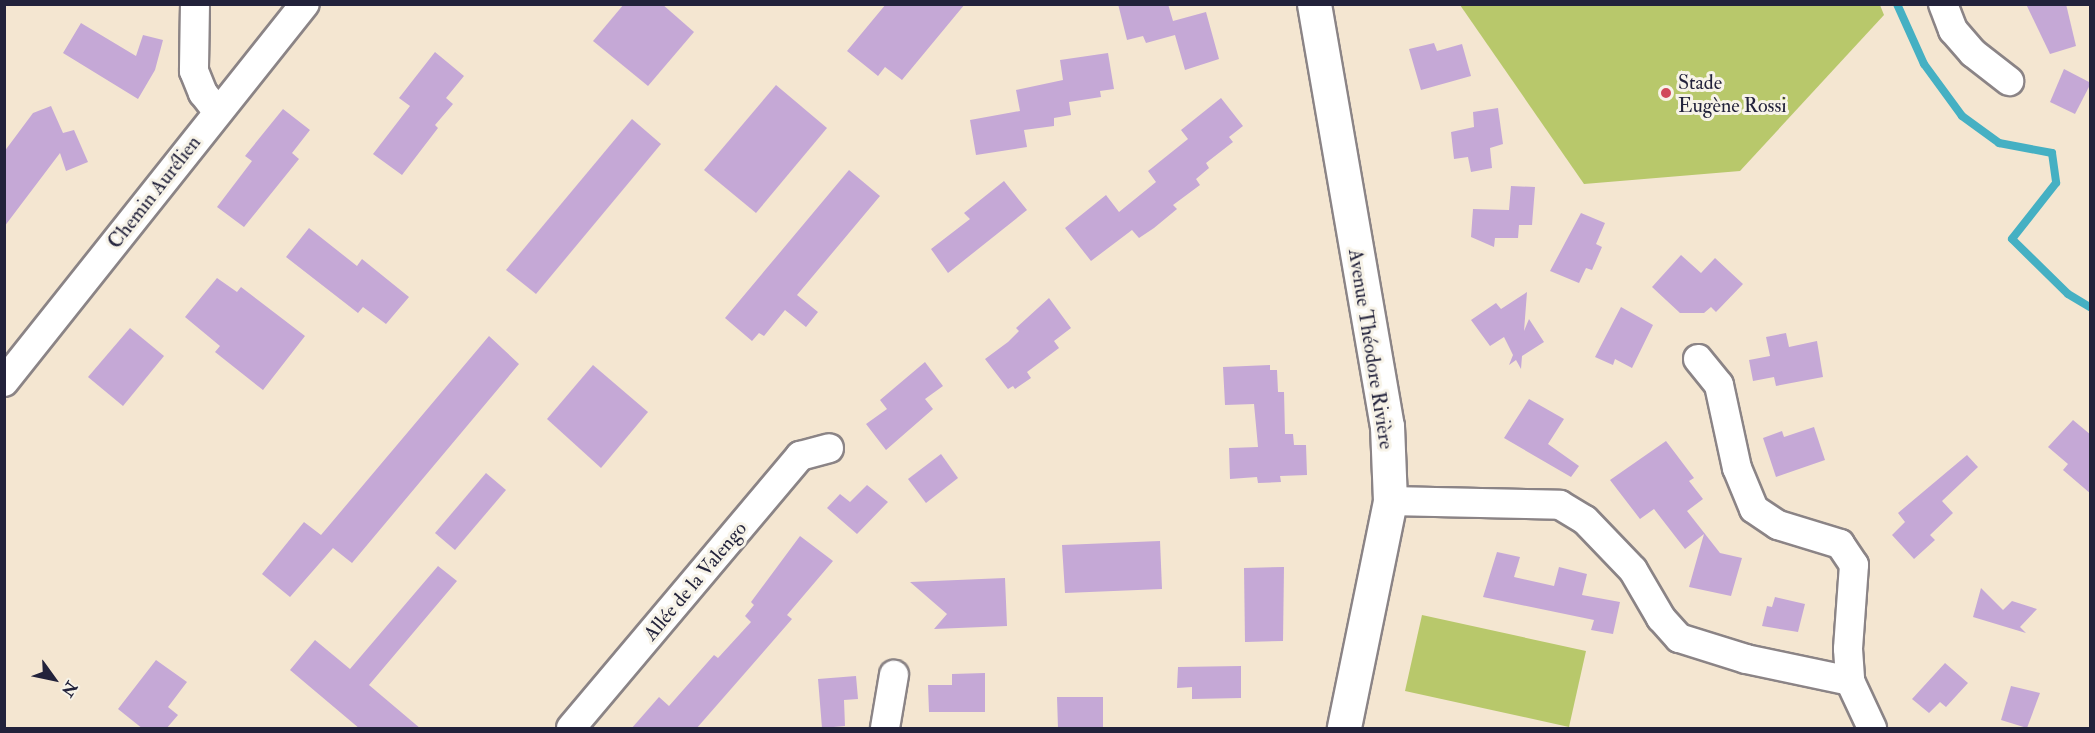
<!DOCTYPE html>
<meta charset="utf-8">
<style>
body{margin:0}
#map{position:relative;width:2095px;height:733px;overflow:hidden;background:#f4e6d1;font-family:"IM FELL Double Pica",serif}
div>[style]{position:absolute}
.green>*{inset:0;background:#b8c86b}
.stream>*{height:8px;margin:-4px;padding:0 4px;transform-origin:4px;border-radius:4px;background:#45b0c3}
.building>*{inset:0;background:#c5a8d6}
.roads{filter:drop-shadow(2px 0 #8b8486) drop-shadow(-2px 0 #8b8486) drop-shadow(0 2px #8b8486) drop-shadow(0 -2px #8b8486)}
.street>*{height:28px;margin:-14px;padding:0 14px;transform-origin:14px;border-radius:14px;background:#fff}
.secondary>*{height:33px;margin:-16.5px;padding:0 16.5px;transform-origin:16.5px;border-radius:16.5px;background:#fff}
.dots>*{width:16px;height:16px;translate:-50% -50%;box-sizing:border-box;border:3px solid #f7f3e8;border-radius:50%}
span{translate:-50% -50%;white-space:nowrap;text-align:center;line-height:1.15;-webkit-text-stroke:6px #f7f3e8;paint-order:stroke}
.poi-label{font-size:20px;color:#22223b}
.left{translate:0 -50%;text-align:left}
.street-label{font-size:20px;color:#22223b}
.frame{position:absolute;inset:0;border:6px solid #22223b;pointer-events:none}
.north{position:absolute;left:24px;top:649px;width:60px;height:60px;-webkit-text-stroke:4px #f7f3e8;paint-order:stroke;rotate:123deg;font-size:16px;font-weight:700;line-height:24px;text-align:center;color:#22223b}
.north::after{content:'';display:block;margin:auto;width:21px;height:27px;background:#22223b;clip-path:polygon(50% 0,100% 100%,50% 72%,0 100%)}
</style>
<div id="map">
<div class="green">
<i style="clip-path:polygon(1880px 5px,1884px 15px,1740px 171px,1584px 184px,1460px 5px)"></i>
<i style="clip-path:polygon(1422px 615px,1586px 651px,1569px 727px,1405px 691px)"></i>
</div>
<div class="stream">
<i style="left:1897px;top:4px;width:66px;rotate:65.8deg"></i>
<i style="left:1924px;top:64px;width:64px;rotate:53.8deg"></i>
<i style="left:1962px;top:116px;width:46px;rotate:36.1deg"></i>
<i style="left:1999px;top:143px;width:54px;rotate:10.7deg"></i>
<i style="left:2052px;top:153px;width:30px;rotate:82deg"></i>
<i style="left:2056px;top:183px;width:71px;rotate:128.2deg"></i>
<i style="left:2012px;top:239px;width:78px;rotate:44.5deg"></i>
<i style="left:2068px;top:294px;width:26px;rotate:31deg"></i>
</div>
<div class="building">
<i style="clip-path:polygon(624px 4px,662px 4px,694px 32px,648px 86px,593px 41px)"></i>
<i style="clip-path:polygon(886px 4px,965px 4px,902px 80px,885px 67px,878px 76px,847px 51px)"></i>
<i style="clip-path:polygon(1118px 4px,1168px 4px,1173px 21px,1206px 12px,1219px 59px,1185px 70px,1175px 35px,1146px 43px,1143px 36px,1127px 40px)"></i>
<i style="clip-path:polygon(2026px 4px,2066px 4px,2076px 46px,2050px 54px)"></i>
<i style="clip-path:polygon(81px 23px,136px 56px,143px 35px,163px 40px,155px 70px,138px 99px,63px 53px)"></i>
<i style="clip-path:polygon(1434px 43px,1437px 51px,1462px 44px,1471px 76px,1421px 90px,1409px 49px)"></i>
<i style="clip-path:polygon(435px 52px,464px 76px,446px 98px,453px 104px,435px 125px,438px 128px,402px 175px,373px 154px,410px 106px,399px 98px)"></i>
<i style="clip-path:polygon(1108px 53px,1114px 89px,1100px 91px,1101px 97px,1069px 102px,1071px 115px,1054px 118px,1054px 126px,1024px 130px,1027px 147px,976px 155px,970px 120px,1020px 111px,1016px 90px,1063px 80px,1060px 60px)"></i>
<i style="clip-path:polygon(2064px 69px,2091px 83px,2075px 114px,2050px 102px)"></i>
<i style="clip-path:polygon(776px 85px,827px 128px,756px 213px,704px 170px)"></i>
<i style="clip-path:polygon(1221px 98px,1243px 126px,1229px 137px,1233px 142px,1206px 163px,1209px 168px,1196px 179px,1200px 185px,1173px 205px,1177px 209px,1154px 228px,1139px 238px,1132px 230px,1091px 261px,1065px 228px,1106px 195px,1119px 212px,1156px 182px,1148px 171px,1188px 139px,1181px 130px)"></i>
<i style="clip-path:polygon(51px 106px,63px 133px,74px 130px,88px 162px,66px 171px,60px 153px,4px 227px,4px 152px,33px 113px)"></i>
<i style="clip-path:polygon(1498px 108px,1503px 144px,1490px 148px,1492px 168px,1471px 172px,1468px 157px,1454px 159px,1451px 132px,1474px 127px,1473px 112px)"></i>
<i style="clip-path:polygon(283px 109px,310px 130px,292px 153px,299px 159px,244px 227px,217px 207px,252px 161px,245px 156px)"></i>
<i style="clip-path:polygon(632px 119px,661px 144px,536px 294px,506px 270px)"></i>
<i style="clip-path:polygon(849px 170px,880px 196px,797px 295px,818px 312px,806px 327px,785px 310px,764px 336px,759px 333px,752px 341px,725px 318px)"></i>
<i style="clip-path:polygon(1004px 181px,1027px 210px,948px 273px,931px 249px,970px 219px,964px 213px)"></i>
<i style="clip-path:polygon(1511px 186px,1535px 187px,1532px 225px,1519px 225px,1518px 238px,1495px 238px,1494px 247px,1471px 237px,1473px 209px,1509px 210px)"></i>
<i style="clip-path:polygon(1581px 213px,1605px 223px,1596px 244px,1602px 247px,1592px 270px,1586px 268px,1579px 283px,1550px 271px)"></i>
<i style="clip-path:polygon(309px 228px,357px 266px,362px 259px,409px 297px,386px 324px,363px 307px,358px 313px,286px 257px)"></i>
<i style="clip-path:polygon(1681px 255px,1701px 273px,1715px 258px,1743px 284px,1716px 312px,1711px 307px,1704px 313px,1680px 313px,1652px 287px)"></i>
<i style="clip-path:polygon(217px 278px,237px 292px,241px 287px,305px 336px,263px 390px,215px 352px,220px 346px,185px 317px)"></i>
<i style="clip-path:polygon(1527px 292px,1524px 331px,1529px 319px,1544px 342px,1522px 356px,1521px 369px,1516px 360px,1509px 365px,1513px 355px,1504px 337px,1490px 346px,1471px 320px,1496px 303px,1501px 309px)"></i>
<i style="clip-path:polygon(1049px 298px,1071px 328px,1054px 341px,1059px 348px,1027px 372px,1031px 378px,1015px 389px,1013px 386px,1008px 389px,985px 359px,1008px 342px,1019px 331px,1016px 328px)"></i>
<i style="clip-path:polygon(1621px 307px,1653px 325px,1632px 368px,1615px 359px,1613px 365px,1595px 357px)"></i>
<i style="clip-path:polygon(130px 328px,164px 356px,123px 406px,88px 377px)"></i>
<i style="clip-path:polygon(1786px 333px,1789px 347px,1817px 341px,1823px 377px,1776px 386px,1774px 377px,1753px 381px,1749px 360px,1770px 356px,1766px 337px)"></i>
<i style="clip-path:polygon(489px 336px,519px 364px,352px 563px,333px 548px,290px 597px,262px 574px,304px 522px,321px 535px)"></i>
<i style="clip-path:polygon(925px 362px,943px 386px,925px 399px,933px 409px,886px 450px,866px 424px,887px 409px,880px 400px)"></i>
<i style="clip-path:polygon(593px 365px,648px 412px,601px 468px,547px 419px)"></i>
<i style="clip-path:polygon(1270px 365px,1270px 370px,1277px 370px,1278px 392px,1284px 392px,1285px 434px,1293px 434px,1294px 445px,1306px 445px,1307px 475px,1280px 476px,1281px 482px,1258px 483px,1257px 477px,1230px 479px,1229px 448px,1258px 447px,1254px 404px,1225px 405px,1223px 367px)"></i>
<i style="clip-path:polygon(1529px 399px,1564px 419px,1548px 444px,1579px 466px,1571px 477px,1504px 438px)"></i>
<i style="clip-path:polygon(2073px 420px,2091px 435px,2091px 494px,2063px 470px,2068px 464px,2048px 447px)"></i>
<i style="clip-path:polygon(1814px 427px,1825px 460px,1776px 477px,1763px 438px,1782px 431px,1784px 437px)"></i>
<i style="clip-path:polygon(1666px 441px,1694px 478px,1689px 481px,1703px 499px,1687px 511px,1720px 553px,1742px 558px,1731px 596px,1689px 587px,1704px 534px,1685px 549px,1654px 509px,1640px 519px,1610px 480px)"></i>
<i style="clip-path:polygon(941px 454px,958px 478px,926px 503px,908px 479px)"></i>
<i style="clip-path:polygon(1967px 455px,1978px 467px,1942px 501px,1953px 513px,1930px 535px,1935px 540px,1914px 559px,1892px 535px,1905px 522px,1898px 513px)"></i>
<i style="clip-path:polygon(486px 473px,506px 490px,455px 550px,435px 533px)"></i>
<i style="clip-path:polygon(867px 485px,888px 502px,857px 534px,827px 508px,840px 494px,850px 502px)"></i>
<i style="clip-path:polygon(800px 536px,833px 561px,787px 615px,792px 619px,752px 665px,696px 729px,631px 729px,659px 697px,669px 706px,714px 655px,718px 658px,751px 622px,745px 616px,754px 605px,751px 602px)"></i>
<i style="clip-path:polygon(1160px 541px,1162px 589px,1065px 593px,1062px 545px)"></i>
<i style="clip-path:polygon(1497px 552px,1520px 557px,1514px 577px,1554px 586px,1559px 567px,1587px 574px,1582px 595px,1620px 602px,1613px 634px,1591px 630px,1594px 620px,1483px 597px)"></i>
<i style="clip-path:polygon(438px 566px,457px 581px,369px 685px,421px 729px,360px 729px,290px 670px,315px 640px,350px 669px)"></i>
<i style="clip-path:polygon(1284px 567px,1283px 641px,1245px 642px,1244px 568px)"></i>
<i style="clip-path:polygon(1005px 578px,1007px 626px,934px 629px,947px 614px,910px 582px)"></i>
<i style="clip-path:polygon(1981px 588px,2003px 610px,2012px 601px,2037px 609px,2020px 627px,2026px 633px,1973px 617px)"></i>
<i style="clip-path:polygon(1775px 597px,1805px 604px,1798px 632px,1762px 626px,1767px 606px,1772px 607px)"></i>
<i style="clip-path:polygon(156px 660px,187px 682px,168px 707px,178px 715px,166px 729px,143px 729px,118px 709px)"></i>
<i style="clip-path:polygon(1945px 663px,1968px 683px,1946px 707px,1940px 702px,1929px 713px,1912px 699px)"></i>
<i style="clip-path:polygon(1241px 666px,1241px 698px,1192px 699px,1192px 687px,1177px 688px,1178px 667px)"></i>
<i style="clip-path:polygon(985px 673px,985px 712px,929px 712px,928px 685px,952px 685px,952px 674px)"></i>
<i style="clip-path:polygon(856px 676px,858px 699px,844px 700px,845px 726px,822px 728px,818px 679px)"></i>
<i style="clip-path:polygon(2011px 686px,2040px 693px,2027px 728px,2001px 720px)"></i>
<i style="clip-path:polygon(1057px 697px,1103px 697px,1103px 729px,1058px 729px)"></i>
</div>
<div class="roads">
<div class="street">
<i style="left:195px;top:4px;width:67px;rotate:90.9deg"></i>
<i style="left:194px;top:71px;width:24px;rotate:68deg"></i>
<i style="left:203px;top:93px;width:23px;rotate:52deg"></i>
<i style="left:1943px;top:4px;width:28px;rotate:69deg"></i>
<i style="left:1953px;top:30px;width:30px;rotate:49deg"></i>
<i style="left:1973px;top:53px;width:46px;rotate:37.9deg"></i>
<i style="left:1698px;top:359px;width:33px;rotate:51deg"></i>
<i style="left:1719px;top:385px;width:85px;rotate:77.8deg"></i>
<i style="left:1737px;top:468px;width:44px;rotate:67.5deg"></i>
<i style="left:1754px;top:509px;width:29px;rotate:34deg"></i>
<i style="left:1778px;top:525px;width:65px;rotate:17deg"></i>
<i style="left:1840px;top:544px;width:25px;rotate:56deg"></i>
<i style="left:1854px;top:565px;width:84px;rotate:94.1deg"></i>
<i style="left:1848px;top:649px;width:32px;rotate:86deg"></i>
<i style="left:1850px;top:681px;width:52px;rotate:64.9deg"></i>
<i style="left:4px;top:382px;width:483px;rotate:-51.5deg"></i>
<i style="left:1390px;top:501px;width:170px;rotate:1.3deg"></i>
<i style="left:1560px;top:505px;width:29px;rotate:31deg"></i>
<i style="left:1585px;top:520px;width:69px;rotate:46.2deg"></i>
<i style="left:1633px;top:570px;width:56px;rotate:59.7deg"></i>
<i style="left:1661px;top:618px;width:27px;rotate:48deg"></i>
<i style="left:1679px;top:638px;width:70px;rotate:17.4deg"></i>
<i style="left:1746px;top:659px;width:106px;rotate:11.9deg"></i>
<i style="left:571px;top:728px;width:356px;rotate:-49.9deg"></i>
<i style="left:800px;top:456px;width:30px;rotate:-15deg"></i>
<i style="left:885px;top:728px;width:54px;rotate:-80.4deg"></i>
</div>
<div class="secondary">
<i style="left:1314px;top:4px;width:428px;rotate:80.2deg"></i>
<i style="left:1387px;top:426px;width:75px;rotate:87.7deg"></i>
<i style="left:1390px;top:501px;width:232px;rotate:101.5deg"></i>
</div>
</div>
<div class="dots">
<i style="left:1666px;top:93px;background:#d1495b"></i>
</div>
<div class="poi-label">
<span class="left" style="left:1678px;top:94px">Stade<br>Eugène Rossi</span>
</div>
<div class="street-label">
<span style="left:154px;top:192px;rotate:-52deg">Chemin Aurélien</span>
<span style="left:1371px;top:349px;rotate:81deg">Avenue Théodore Rivière</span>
<span style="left:695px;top:581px;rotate:-50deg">Allée de la Valengo</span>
</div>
<div class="frame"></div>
<div class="north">N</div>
</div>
